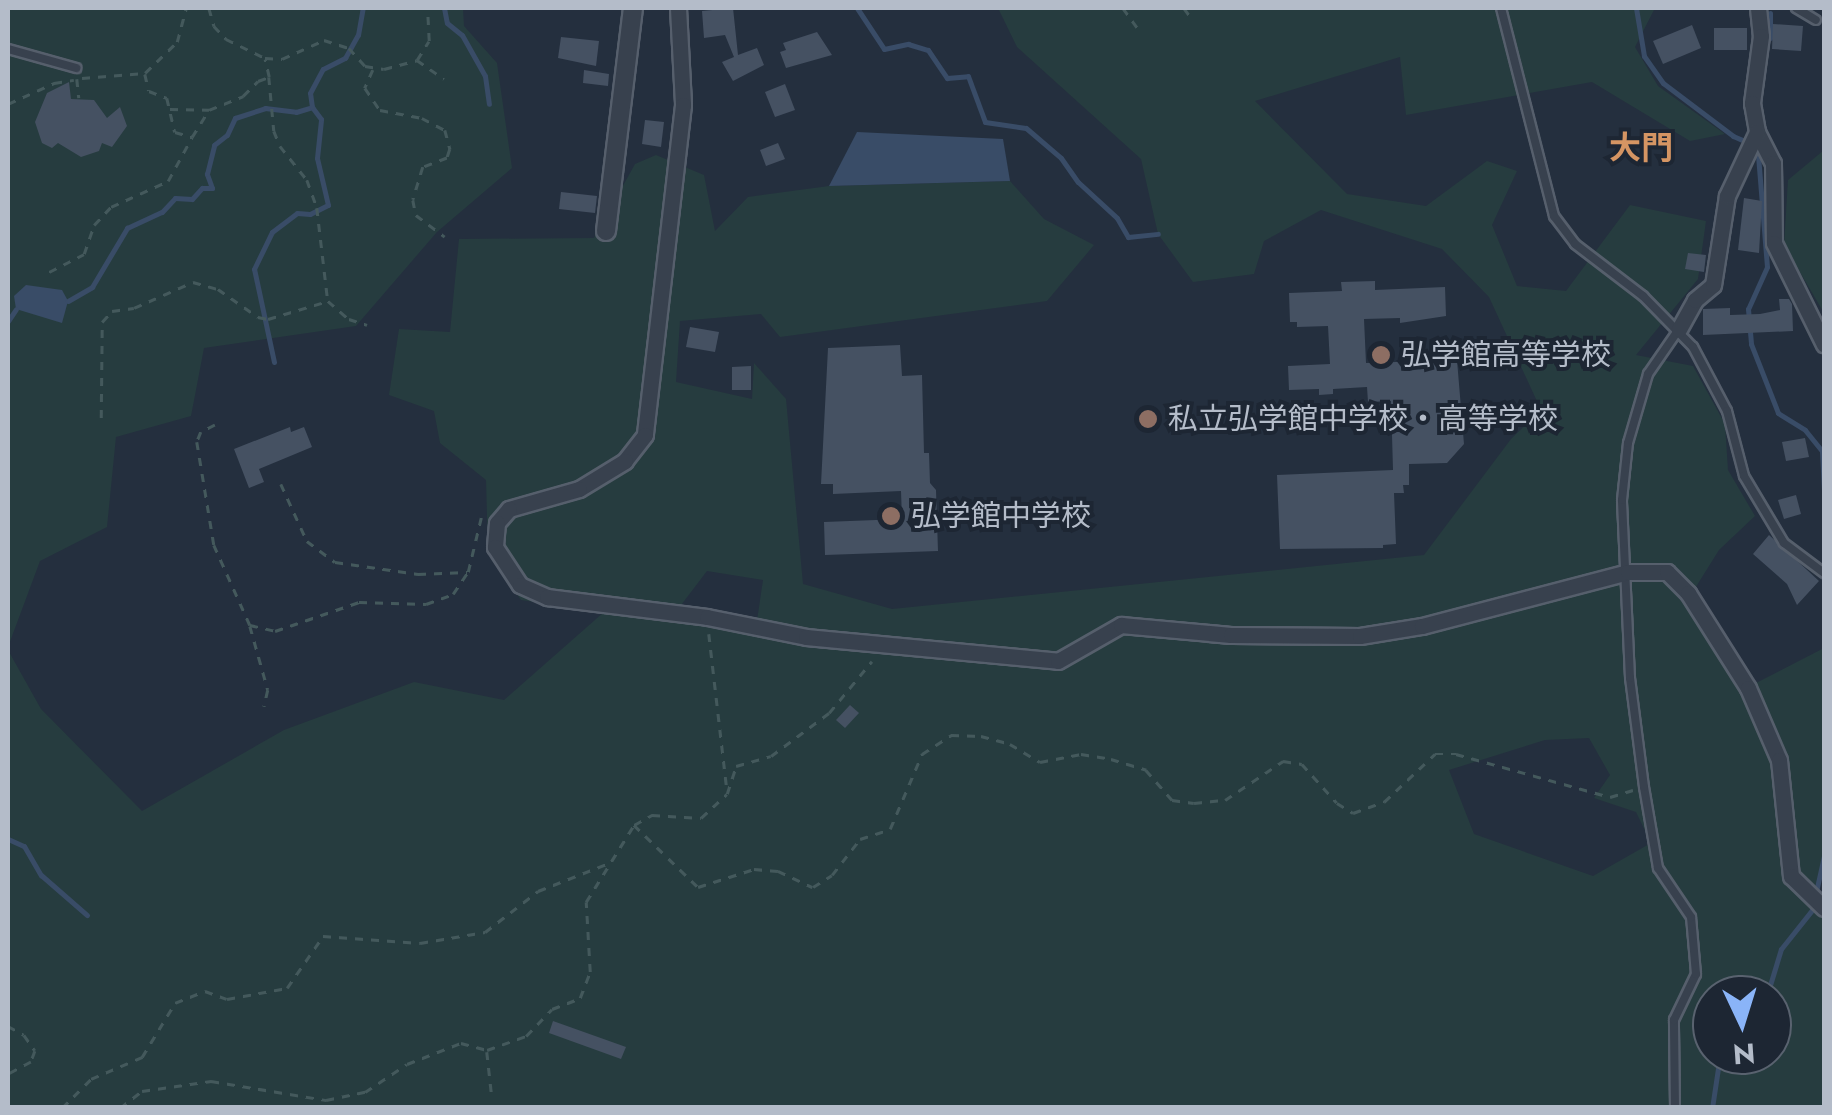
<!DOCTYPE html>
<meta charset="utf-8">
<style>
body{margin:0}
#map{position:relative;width:1832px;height:1115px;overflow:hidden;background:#242f3e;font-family:Jost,"Noto Sans JP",sans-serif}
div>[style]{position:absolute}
.green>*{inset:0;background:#263c3f}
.water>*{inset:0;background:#394c67}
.stream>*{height:5px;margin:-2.5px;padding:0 2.5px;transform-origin:2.5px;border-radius:2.5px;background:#394c67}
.building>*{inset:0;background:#455162}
.path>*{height:2.5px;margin-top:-1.25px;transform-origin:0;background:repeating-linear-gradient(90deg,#44595c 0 8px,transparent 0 16px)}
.roads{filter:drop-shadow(2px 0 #565f6c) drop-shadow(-2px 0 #565f6c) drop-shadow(0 2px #565f6c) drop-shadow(0 -2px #565f6c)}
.service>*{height:8px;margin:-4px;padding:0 4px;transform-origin:4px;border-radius:4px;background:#38414e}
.minor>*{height:15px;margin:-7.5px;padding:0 7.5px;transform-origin:7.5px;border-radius:7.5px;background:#38414e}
.tertiary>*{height:18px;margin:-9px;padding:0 9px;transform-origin:9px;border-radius:9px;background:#38414e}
.dots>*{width:28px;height:28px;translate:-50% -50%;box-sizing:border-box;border:5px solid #1d2633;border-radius:50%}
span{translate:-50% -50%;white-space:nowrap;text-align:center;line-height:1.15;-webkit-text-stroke:8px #1d2633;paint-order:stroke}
.poi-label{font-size:30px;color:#b4bcc9}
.left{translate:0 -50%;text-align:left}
.neighbourhood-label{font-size:32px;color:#d59563;font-weight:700}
.frame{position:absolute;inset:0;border:10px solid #b4bcc9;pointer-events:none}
.north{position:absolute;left:1692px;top:975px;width:100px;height:100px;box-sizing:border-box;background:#1d2633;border:2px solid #59626f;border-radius:50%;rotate:176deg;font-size:28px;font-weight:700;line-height:40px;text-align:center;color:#b4bcc9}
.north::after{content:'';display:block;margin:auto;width:35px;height:45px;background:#8ab4f8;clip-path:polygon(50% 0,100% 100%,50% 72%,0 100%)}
</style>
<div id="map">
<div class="green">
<i style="clip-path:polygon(8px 8px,463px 8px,464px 26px,497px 63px,512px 168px,437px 232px,356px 326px,204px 348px,191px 416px,116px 437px,107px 527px,40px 561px,8px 647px)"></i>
<i style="clip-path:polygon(evenodd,998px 8px,1655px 8px,1635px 47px,1658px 86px,1725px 134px,1690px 141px,1592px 82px,1406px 115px,1400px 57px,1255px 101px,1347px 194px,1426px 206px,1487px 161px,1517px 171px,1492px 225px,1517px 286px,1566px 291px,1630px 205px,1706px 221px,1698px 279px,1636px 355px,1693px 366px,1725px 424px,1728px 470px,1755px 516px,1719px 550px,1694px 590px,1754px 684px,1824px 648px,1824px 877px,1810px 893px,1824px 903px,1824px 1107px,8px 1107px,8px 650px,41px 709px,142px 811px,284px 730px,414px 682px,504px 700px,604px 612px,521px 600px,488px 552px,486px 480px,440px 443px,434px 411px,389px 395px,399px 329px,450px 332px,459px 239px,594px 238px,635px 164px,656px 155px,704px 175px,715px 231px,748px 197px,829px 186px,1010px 181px,1044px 219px,1094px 245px,1047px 301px,780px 337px,761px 314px,680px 321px,676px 382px,752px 399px,754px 363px,786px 399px,803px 584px,892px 609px,1424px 555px,1511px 439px,1541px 410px,1489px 297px,1442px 249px,1321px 210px,1264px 241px,1254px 274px,1193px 282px,1158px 234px,1141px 159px,1017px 47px,998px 8px,707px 571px,763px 580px,755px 634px,672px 617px,707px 571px,998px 8px,1589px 738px,1610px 775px,1594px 798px,1636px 812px,1651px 843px,1593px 876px,1474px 834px,1449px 770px,1545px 740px,1589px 738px,998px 8px,1712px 995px,1772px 995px,1772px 1055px,1712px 1055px,1712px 995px)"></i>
<i style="clip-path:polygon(1824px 150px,1824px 313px,1784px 245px,1788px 180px)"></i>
</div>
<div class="water">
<i style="clip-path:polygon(857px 132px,1003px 139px,1010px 181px,829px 186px)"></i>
<i style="clip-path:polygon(26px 285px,62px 290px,68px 301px,62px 323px,16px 309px,14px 296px)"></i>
</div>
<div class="stream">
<i style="left:444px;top:8px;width:15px;rotate:79deg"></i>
<i style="left:447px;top:23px;width:19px;rotate:39deg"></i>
<i style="left:462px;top:35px;width:47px;rotate:60.7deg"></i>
<i style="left:485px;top:76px;width:28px;rotate:82deg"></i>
<i style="left:857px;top:8px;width:49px;rotate:56.6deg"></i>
<i style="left:884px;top:49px;width:25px;rotate:-12deg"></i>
<i style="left:908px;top:44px;width:21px;rotate:17deg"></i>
<i style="left:928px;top:50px;width:34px;rotate:56deg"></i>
<i style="left:947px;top:78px;width:21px;rotate:-5deg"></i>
<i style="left:968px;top:76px;width:49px;rotate:69.7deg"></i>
<i style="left:985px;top:122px;width:41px;rotate:8.3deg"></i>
<i style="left:1026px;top:128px;width:46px;rotate:40.6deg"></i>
<i style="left:1061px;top:158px;width:29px;rotate:55deg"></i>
<i style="left:1078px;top:182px;width:53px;rotate:42.7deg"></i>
<i style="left:1117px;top:218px;width:22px;rotate:60deg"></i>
<i style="left:1128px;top:237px;width:30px;rotate:-6deg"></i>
<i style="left:1636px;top:8px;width:49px;rotate:80.5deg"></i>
<i style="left:1644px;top:56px;width:33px;rotate:55deg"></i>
<i style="left:1663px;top:83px;width:88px;rotate:37.1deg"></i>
<i style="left:1733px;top:136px;width:15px;rotate:23deg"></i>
<i style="left:1747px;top:142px;width:17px;rotate:50deg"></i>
<i style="left:1758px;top:155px;width:112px;rotate:85.4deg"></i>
<i style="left:1767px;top:267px;width:46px;rotate:114.3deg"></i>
<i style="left:1748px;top:309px;width:35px;rotate:85deg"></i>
<i style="left:1751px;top:344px;width:74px;rotate:68.6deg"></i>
<i style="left:1778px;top:413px;width:32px;rotate:32deg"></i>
<i style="left:1805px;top:430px;width:27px;rotate:51deg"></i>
<i style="left:1822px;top:451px;width:40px;rotate:87.1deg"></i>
<i style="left:1770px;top:38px;width:25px;rotate:-90deg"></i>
<i style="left:68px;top:301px;width:28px;rotate:-30deg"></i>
<i style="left:92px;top:287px;width:69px;rotate:-59.3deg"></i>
<i style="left:127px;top:228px;width:38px;rotate:-25deg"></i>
<i style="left:162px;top:212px;width:19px;rotate:-47deg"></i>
<i style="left:175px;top:198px;width:17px;rotate:3deg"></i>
<i style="left:192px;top:199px;width:15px;rotate:-48deg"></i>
<i style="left:202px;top:188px;width:10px"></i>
<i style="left:212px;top:188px;width:15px;rotate:-110deg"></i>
<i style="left:207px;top:174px;width:30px;rotate:-76deg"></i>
<i style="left:214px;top:145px;width:16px;rotate:-38deg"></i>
<i style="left:227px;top:135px;width:19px;rotate:-65deg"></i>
<i style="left:235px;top:118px;width:32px;rotate:-18deg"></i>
<i style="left:265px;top:108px;width:31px;rotate:7deg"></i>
<i style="left:296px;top:112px;width:17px;rotate:-17deg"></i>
<i style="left:8px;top:321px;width:14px;rotate:-56deg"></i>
<i style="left:274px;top:362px;width:95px;rotate:-102.1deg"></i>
<i style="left:254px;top:269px;width:41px;rotate:-64.1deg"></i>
<i style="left:272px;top:232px;width:31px;rotate:-37deg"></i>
<i style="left:297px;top:213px;width:13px;rotate:4deg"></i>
<i style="left:310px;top:214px;width:20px;rotate:-27deg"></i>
<i style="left:328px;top:205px;width:48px;rotate:-103.2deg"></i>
<i style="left:317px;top:158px;width:39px;rotate:-84deg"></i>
<i style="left:321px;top:119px;width:15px;rotate:-127deg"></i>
<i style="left:312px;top:107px;width:14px;rotate:-98deg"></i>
<i style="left:310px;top:93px;width:27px;rotate:-62deg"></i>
<i style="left:323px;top:69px;width:25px;rotate:-27deg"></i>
<i style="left:345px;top:58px;width:26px;rotate:-61deg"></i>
<i style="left:358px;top:35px;width:27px;rotate:-80deg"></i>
<i style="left:8px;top:839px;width:17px;rotate:24deg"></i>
<i style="left:24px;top:846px;width:34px;rotate:60deg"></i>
<i style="left:41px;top:875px;width:61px;rotate:41deg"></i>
<i style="left:1767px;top:995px;width:48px;rotate:-73.1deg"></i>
<i style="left:1781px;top:949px;width:50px;rotate:-51.5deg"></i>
<i style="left:1812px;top:910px;width:55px;rotate:-77.5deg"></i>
<i style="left:1712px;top:1108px;width:54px;rotate:-81.4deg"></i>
</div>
<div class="building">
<i style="clip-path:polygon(733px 8px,738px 55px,757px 48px,764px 65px,733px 81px,722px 62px,734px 57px,725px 35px,704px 38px,702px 11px)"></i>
<i style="clip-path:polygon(1773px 24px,1803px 26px,1801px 51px,1772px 49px)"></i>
<i style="clip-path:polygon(1692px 25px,1701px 48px,1663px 64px,1653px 41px)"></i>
<i style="clip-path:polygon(1714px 28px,1747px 28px,1747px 50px,1714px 50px)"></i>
<i style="clip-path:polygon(817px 32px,832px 55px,786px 68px,780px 52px,786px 50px,783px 43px)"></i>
<i style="clip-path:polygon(561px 37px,599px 41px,596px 66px,558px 58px)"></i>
<i style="clip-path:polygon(584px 70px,609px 74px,608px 86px,583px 83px)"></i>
<i style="clip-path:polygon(69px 82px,71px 99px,94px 100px,107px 118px,120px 107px,127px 126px,112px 147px,102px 143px,99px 151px,81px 157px,58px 143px,52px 148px,42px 143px,35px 122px,47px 93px)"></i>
<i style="clip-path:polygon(785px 84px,795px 110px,775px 117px,765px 92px)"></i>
<i style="clip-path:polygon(645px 120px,664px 122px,661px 147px,642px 144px)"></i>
<i style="clip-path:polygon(778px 143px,785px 159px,766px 166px,760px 150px)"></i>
<i style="clip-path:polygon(561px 192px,597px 196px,595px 213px,559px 209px)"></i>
<i style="clip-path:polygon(1744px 198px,1762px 201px,1759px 253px,1738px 250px)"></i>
<i style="clip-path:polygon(1688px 253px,1706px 255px,1704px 272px,1685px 269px)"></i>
<i style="clip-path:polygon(1375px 281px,1375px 290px,1445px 287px,1446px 316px,1400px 323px,1400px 318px,1364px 319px,1366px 363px,1457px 360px,1464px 444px,1447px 463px,1409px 464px,1409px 485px,1403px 485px,1404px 493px,1394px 493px,1396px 544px,1383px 545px,1383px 548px,1280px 549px,1277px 475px,1393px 470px,1391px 401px,1368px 402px,1367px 387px,1333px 389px,1333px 394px,1319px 395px,1319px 389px,1289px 390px,1288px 366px,1330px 364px,1328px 326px,1297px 327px,1297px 322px,1290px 322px,1289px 293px,1342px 291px,1341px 282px)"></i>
<i style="clip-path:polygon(1779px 299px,1789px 299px,1792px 304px,1793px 331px,1703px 335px,1703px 309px,1730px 308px,1730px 315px,1760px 314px,1780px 310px)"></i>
<i style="clip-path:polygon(690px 327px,719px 332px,715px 352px,686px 347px)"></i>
<i style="clip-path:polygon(900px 345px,902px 376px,922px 375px,924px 453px,929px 453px,930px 483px,936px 490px,938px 551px,825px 555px,824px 522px,902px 519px,901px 491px,833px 494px,833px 484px,821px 484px,828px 348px)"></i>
<i style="clip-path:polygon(751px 366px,751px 390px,732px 390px,732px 367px)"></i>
<i style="clip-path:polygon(290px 427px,291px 432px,304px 427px,312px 447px,259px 469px,264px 482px,249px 488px,234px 449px)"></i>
<i style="clip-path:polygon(1805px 438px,1809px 457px,1786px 461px,1782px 442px)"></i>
<i style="clip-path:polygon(1796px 495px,1801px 514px,1784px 519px,1778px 500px)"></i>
<i style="clip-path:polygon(1769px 535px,1819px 581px,1797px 605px,1787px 584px,1753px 554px)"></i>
<i style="clip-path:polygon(850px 705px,859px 713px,845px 728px,836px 720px)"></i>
<i style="clip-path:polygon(553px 1021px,626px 1047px,621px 1059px,549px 1033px)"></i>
</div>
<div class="path">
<i style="left:209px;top:8px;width:19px;rotate:74deg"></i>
<i style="left:214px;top:26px;width:18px;rotate:47deg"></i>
<i style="left:226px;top:39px;width:43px;rotate:26deg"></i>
<i style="left:265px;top:58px;width:17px;rotate:3deg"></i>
<i style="left:282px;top:59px;width:46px;rotate:-24.3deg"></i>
<i style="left:324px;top:40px;width:26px;rotate:18deg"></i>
<i style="left:349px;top:48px;width:24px;rotate:48deg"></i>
<i style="left:365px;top:66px;width:19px;rotate:9deg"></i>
<i style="left:384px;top:69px;width:34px;rotate:-15deg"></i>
<i style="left:417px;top:60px;width:22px;rotate:-58deg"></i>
<i style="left:429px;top:41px;width:33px;rotate:-93deg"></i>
<i style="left:1123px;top:8px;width:31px;rotate:54deg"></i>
<i style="left:1184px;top:8px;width:9px;rotate:54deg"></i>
<i style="left:417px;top:60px;width:33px;rotate:35deg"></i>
<i style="left:373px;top:70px;width:20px;rotate:114deg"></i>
<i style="left:365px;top:88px;width:27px;rotate:56deg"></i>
<i style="left:380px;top:110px;width:43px;rotate:10.8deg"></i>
<i style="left:422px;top:118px;width:26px;rotate:28deg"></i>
<i style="left:445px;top:130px;width:20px;rotate:75deg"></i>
<i style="left:450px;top:149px;width:9px;rotate:108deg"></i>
<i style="left:447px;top:158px;width:26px;rotate:159deg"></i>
<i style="left:423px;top:167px;width:34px;rotate:107deg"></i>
<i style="left:413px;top:200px;width:15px;rotate:79deg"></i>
<i style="left:416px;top:215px;width:36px;rotate:37deg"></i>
<i style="left:145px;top:74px;width:17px;rotate:77deg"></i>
<i style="left:149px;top:91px;width:19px;rotate:21deg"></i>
<i style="left:167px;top:98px;width:35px;rotate:77deg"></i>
<i style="left:175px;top:132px;width:18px;rotate:16deg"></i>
<i style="left:192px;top:137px;width:32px;rotate:-58deg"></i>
<i style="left:269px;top:77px;width:54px;rotate:84.7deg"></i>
<i style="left:274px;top:131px;width:16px;rotate:68deg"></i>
<i style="left:280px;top:146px;width:43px;rotate:51.5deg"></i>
<i style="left:307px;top:180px;width:30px;rotate:70deg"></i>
<i style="left:317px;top:208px;width:94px;rotate:83.3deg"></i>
<i style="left:328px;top:301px;width:28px;rotate:41deg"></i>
<i style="left:349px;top:319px;width:19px;rotate:18deg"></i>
<i style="left:82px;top:78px;width:63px;rotate:-4.5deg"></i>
<i style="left:145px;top:73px;width:45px;rotate:-44.1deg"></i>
<i style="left:177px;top:42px;width:35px;rotate:-75deg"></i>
<i style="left:77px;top:79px;width:19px;rotate:84deg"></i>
<i style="left:8px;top:104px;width:51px;rotate:-24.5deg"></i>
<i style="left:54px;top:83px;width:20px;rotate:-9deg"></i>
<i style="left:170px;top:109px;width:39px;rotate:1deg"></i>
<i style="left:209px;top:110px;width:37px;rotate:-22deg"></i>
<i style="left:243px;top:96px;width:21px;rotate:-45deg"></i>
<i style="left:258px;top:81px;width:12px;rotate:-20deg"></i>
<i style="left:269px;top:77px;width:18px;rotate:-103deg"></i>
<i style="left:49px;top:272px;width:39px;rotate:-27deg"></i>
<i style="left:84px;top:254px;width:31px;rotate:-71deg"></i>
<i style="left:94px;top:225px;width:25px;rotate:-47deg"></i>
<i style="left:111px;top:207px;width:63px;rotate:-24.5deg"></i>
<i style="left:168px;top:181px;width:50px;rotate:-61.4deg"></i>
<i style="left:101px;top:418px;width:96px;rotate:-89.4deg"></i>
<i style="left:102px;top:322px;width:15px;rotate:-48deg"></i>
<i style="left:112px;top:311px;width:22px;rotate:-8deg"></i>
<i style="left:134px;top:308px;width:64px;rotate:-23.8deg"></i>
<i style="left:193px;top:282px;width:26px;rotate:16deg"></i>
<i style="left:218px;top:289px;width:49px;rotate:35deg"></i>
<i style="left:258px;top:317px;width:10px;rotate:11deg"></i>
<i style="left:268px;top:319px;width:63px;rotate:-16.7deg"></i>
<i style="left:215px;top:425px;width:16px;rotate:153deg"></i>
<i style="left:201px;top:432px;width:11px;rotate:112deg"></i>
<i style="left:197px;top:442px;width:104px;rotate:80.6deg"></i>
<i style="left:214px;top:545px;width:88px;rotate:65.8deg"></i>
<i style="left:250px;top:625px;width:26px;rotate:13deg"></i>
<i style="left:275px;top:631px;width:89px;rotate:-19deg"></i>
<i style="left:359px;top:602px;width:67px;rotate:1.7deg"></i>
<i style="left:426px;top:604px;width:29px;rotate:-20deg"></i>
<i style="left:453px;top:594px;width:27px;rotate:-56deg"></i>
<i style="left:468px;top:572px;width:56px;rotate:-76.5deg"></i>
<i style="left:281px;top:484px;width:63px;rotate:65.5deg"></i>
<i style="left:307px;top:541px;width:35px;rotate:37deg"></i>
<i style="left:335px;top:562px;width:84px;rotate:8.2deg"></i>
<i style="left:418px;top:574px;width:49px;rotate:-2.3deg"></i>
<i style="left:250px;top:626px;width:66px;rotate:74.3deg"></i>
<i style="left:268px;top:690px;width:17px;rotate:103deg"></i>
<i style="left:709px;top:634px;width:157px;rotate:83.4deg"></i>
<i style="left:634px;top:825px;width:89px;rotate:44.1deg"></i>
<i style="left:698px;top:887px;width:59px;rotate:-17.8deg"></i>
<i style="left:754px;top:869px;width:24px;rotate:5deg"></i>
<i style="left:778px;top:871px;width:38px;rotate:25deg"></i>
<i style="left:813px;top:887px;width:22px;rotate:-32deg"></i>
<i style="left:832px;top:875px;width:46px;rotate:-52.1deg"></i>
<i style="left:860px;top:839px;width:32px;rotate:-18deg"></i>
<i style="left:890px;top:829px;width:82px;rotate:-66.9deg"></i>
<i style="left:922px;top:754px;width:35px;rotate:-33deg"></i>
<i style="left:951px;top:735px;width:30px;rotate:2deg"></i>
<i style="left:981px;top:736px;width:30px;rotate:15deg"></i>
<i style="left:1010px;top:744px;width:35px;rotate:31deg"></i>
<i style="left:1040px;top:762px;width:42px;rotate:-11deg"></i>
<i style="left:1081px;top:754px;width:30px;rotate:9deg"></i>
<i style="left:1111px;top:759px;width:37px;rotate:17deg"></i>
<i style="left:1146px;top:770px;width:40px;rotate:49deg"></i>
<i style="left:1172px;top:800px;width:22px;rotate:8deg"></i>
<i style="left:1194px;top:803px;width:31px;rotate:-6deg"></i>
<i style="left:1225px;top:800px;width:70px;rotate:-33.9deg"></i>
<i style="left:1283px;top:761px;width:19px;rotate:9deg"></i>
<i style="left:1302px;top:764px;width:52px;rotate:48.1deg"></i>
<i style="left:1337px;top:803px;width:19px;rotate:32deg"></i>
<i style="left:1353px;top:813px;width:33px;rotate:-20deg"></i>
<i style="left:1384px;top:802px;width:70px;rotate:-43.3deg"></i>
<i style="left:1435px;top:754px;width:21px"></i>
<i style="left:1456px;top:754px;width:160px;rotate:15.6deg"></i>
<i style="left:1610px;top:797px;width:24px;rotate:-17deg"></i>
<i style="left:8px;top:1026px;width:18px;rotate:29deg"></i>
<i style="left:24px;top:1035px;width:19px;rotate:55deg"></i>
<i style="left:35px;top:1051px;width:12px;rotate:110deg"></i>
<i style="left:31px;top:1062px;width:26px;rotate:152deg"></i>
<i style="left:487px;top:1052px;width:45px;rotate:83.7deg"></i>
<i style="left:62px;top:1108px;width:41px;rotate:-45deg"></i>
<i style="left:91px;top:1079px;width:56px;rotate:-23.3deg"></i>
<i style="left:142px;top:1057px;width:63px;rotate:-58.6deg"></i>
<i style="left:175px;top:1003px;width:32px;rotate:-22deg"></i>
<i style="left:205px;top:991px;width:23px;rotate:20deg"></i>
<i style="left:227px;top:999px;width:61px;rotate:-10.4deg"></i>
<i style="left:287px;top:988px;width:63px;rotate:-55.3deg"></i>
<i style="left:323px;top:936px;width:97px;rotate:4.1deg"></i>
<i style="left:420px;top:943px;width:66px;rotate:-9.6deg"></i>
<i style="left:485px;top:932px;width:67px;rotate:-37.7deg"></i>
<i style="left:538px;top:891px;width:76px;rotate:-21.5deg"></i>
<i style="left:120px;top:1108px;width:28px;rotate:-38deg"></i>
<i style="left:142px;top:1091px;width:70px;rotate:-8.2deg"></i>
<i style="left:211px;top:1081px;width:117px;rotate:9.4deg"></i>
<i style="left:326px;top:1100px;width:40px;rotate:-12deg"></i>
<i style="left:365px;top:1092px;width:50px;rotate:-33.7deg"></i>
<i style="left:407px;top:1064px;width:58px;rotate:-21.3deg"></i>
<i style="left:461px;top:1043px;width:27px;rotate:15deg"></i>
<i style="left:487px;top:1050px;width:41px;rotate:-19.7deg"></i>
<i style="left:526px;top:1036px;width:37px;rotate:-46deg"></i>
<i style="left:552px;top:1009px;width:30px;rotate:-21deg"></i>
<i style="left:580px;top:998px;width:28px;rotate:-69deg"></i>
<i style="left:590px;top:972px;width:70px;rotate:-93.3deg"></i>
<i style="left:586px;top:902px;width:91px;rotate:-58.1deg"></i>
<i style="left:634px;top:825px;width:21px;rotate:-29deg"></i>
<i style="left:652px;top:815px;width:49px;rotate:3.5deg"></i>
<i style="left:701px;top:818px;width:35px;rotate:-43deg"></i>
<i style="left:727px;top:794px;width:29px;rotate:-72deg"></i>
<i style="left:736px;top:766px;width:36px;rotate:-16deg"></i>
<i style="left:771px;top:756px;width:72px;rotate:-36.6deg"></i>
<i style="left:829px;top:713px;width:67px;rotate:-50.4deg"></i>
</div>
<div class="roads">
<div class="service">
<i style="left:1501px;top:8px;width:215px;rotate:75.7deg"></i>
<i style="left:1554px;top:216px;width:35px;rotate:53deg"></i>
<i style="left:1575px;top:244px;width:86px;rotate:37.4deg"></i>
<i style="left:1643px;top:296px;width:71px;rotate:45.6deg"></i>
<i style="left:1693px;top:347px;width:72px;rotate:62deg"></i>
<i style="left:1727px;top:411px;width:67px;rotate:75.3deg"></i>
<i style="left:1744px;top:476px;width:78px;rotate:59.2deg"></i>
<i style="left:1784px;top:543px;width:50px;rotate:36.9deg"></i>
<i style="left:1796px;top:8px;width:23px;rotate:31deg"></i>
<i style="left:8px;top:49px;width:71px;rotate:15.6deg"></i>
<i style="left:1675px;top:1108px;width:88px;rotate:-90.7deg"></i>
<i style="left:1674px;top:1020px;width:51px;rotate:-64.4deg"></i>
<i style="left:1696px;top:974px;width:57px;rotate:-95deg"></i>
<i style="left:1691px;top:917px;width:59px;rotate:-124deg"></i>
<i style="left:1658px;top:868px;width:82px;rotate:-99.8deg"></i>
<i style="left:1644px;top:787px;width:110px;rotate:-97.3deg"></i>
<i style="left:1630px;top:678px;width:178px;rotate:-92.6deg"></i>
<i style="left:1622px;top:500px;width:57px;rotate:-84deg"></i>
<i style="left:1628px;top:443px;width:72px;rotate:-73.8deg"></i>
<i style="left:1648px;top:374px;width:55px;rotate:-55.4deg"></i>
</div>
<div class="minor">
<i style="left:678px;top:8px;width:97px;rotate:87deg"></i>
<i style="left:683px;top:105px;width:332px;rotate:96.6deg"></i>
<i style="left:645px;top:435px;width:33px;rotate:128deg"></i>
<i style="left:625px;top:461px;width:54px;rotate:148.7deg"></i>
<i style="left:579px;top:489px;width:73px;rotate:164.1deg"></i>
<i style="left:509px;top:509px;width:18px;rotate:131deg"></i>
<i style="left:497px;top:523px;width:24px;rotate:95deg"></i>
<i style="left:495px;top:547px;width:45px;rotate:56.7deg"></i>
<i style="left:520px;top:585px;width:30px;rotate:24deg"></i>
<i style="left:547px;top:597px;width:161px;rotate:7.1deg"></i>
<i style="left:707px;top:617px;width:101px;rotate:11.4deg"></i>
<i style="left:806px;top:637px;width:253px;rotate:5.4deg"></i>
<i style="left:1058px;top:661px;width:73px;rotate:-29.7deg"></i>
<i style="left:1121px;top:625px;width:110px;rotate:5.2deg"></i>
<i style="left:1231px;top:635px;width:129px;rotate:0.4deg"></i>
<i style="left:1360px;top:636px;width:63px;rotate:-9.2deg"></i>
<i style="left:1422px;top:626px;width:213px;rotate:-14.7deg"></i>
<i style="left:1628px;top:572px;width:39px"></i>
<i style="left:1667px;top:572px;width:30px;rotate:45deg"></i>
<i style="left:1688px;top:593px;width:112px;rotate:57.7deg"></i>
<i style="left:1748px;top:688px;width:78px;rotate:66.7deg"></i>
<i style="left:1779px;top:760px;width:117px;rotate:84.1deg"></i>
<i style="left:1791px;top:876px;width:46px;rotate:44.1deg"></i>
<i style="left:1758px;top:8px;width:28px;rotate:84deg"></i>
<i style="left:1761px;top:36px;width:68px;rotate:97.7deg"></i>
<i style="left:1752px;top:103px;width:29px;rotate:80deg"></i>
<i style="left:1757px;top:132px;width:35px;rotate:63deg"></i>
<i style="left:1773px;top:163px;width:80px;rotate:89.3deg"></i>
<i style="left:1774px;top:243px;width:113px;rotate:63.7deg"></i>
<i style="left:1679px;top:329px;width:33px;rotate:-61deg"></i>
<i style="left:1695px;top:300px;width:23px;rotate:-40deg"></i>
<i style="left:1713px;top:285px;width:90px;rotate:-81.1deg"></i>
<i style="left:1727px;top:196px;width:71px;rotate:-64.9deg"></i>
</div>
<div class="tertiary">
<i style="left:606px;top:231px;width:225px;rotate:-83.1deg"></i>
</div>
</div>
<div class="dots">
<i style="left:1381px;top:355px;background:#8d6e63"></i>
<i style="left:1148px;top:419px;background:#8d6e63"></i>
<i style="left:891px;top:516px;background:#8d6e63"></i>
</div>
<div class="poi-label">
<span class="left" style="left:1401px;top:355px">弘学館高等学校</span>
<span class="left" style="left:1168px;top:419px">私立弘学館中学校・高等学校</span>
<span class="left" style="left:911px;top:516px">弘学館中学校</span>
</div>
<div class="neighbourhood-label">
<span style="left:1641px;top:148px">大門</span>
</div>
<div class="frame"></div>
<div class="north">N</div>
</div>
